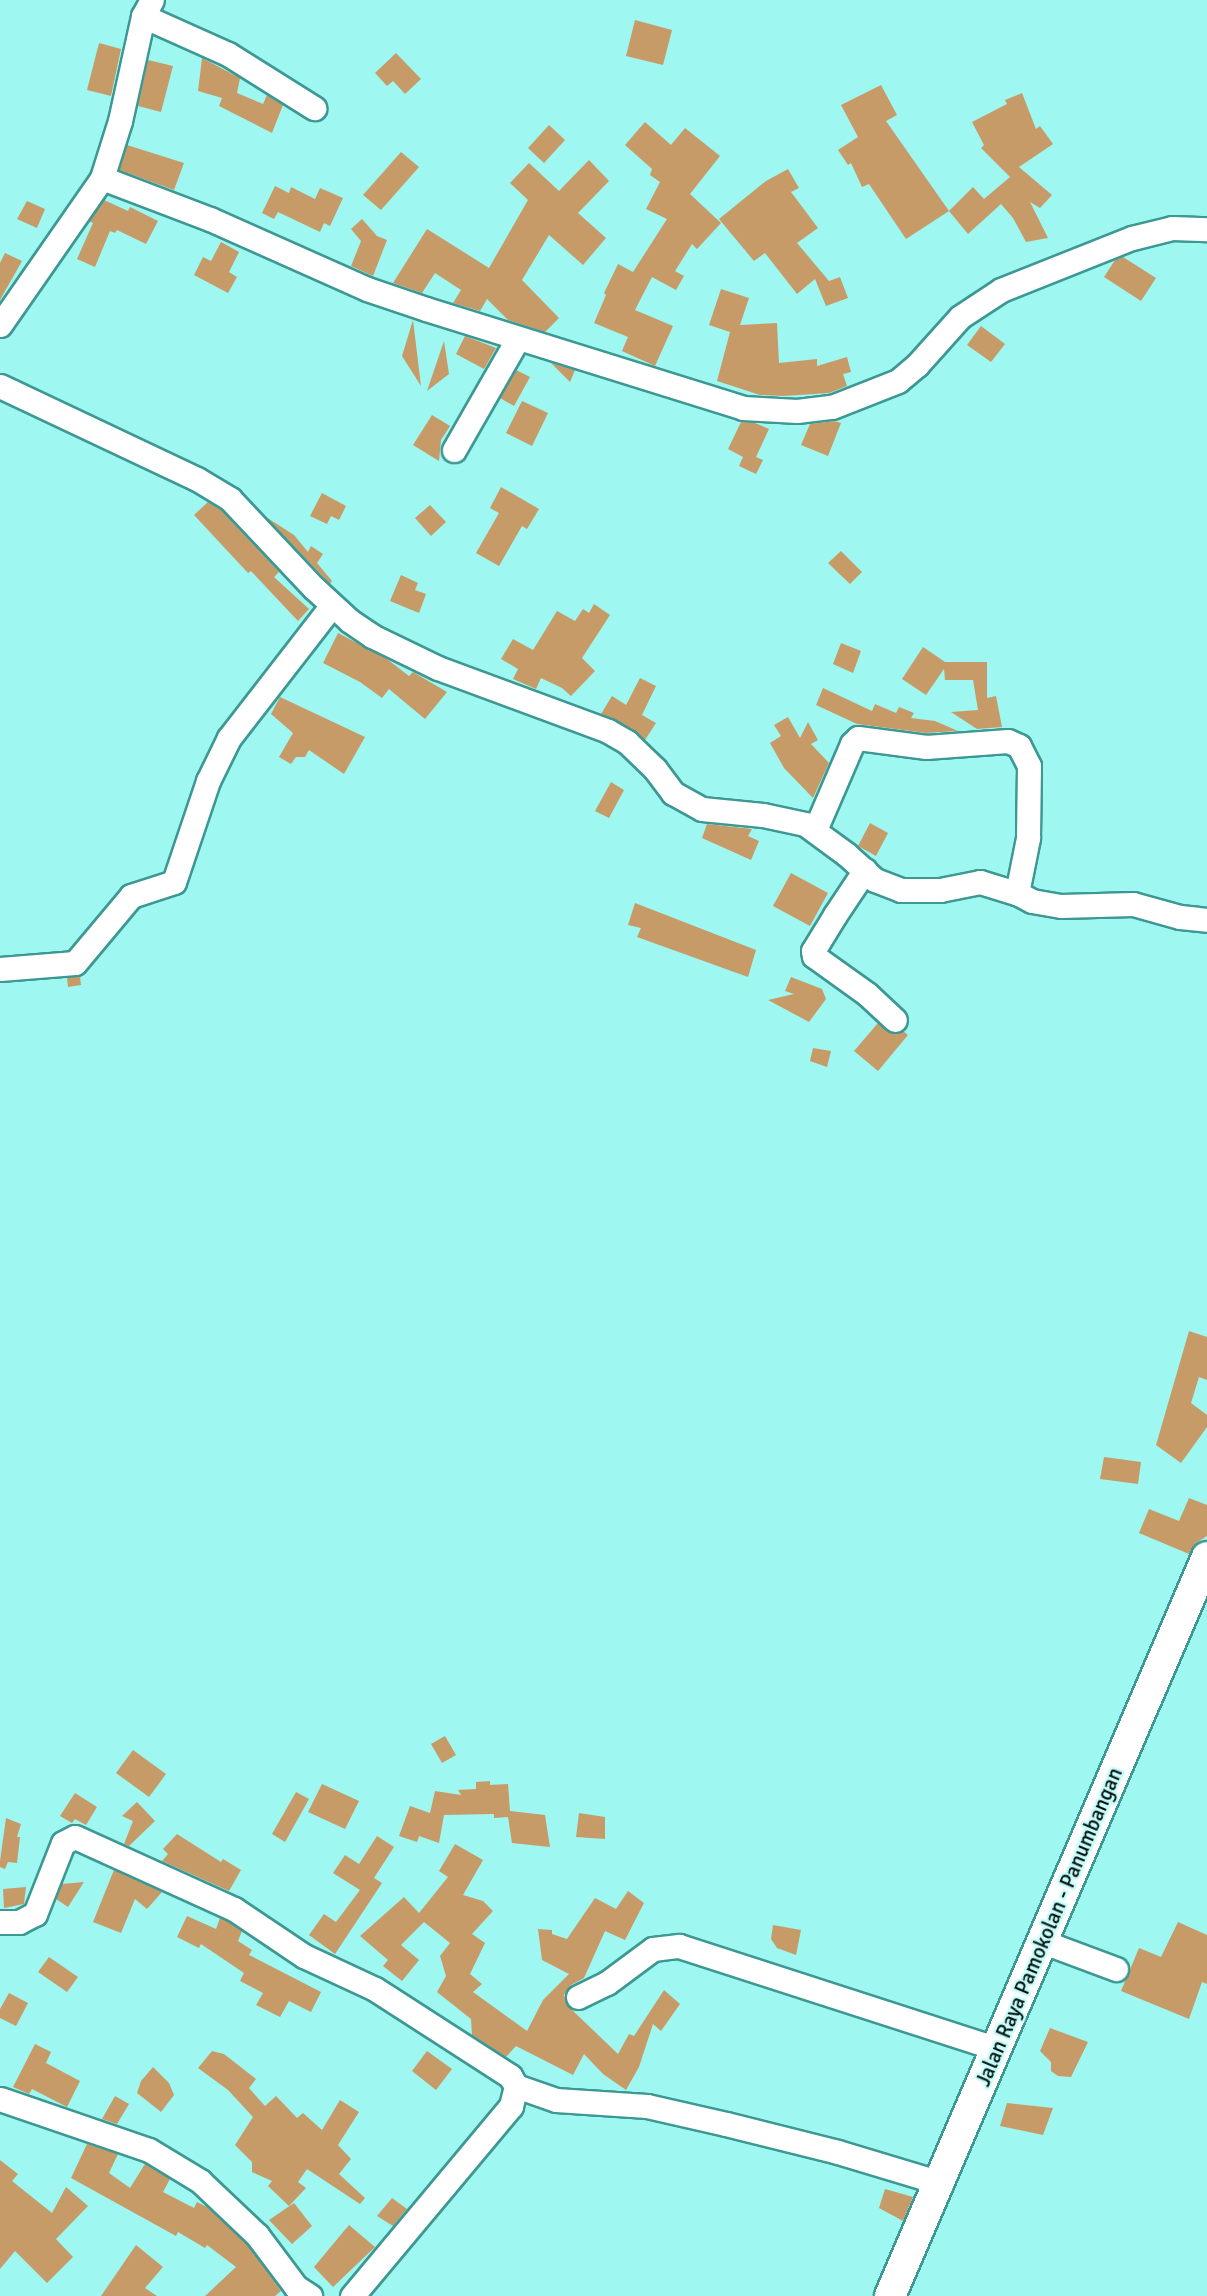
<!DOCTYPE html>
<style>
body{margin:0}
#map{position:relative;width:1207px;height:2296px;overflow:hidden;background:#9ef7f0;font-family:Signika,sans-serif}
div>[style]{position:absolute}
.building>*{inset:0;background:#c79b67}
.roads{filter:drop-shadow(2px 0 #3d9893) drop-shadow(-2px 0 #3d9893) drop-shadow(0 2px #3d9893) drop-shadow(0 -2px #3d9893)}
.minor>*{height:23px;margin:-11.5px;padding:0 11.5px;transform-origin:11.5px;border-radius:11.5px;background:#fff}
.major>*{height:30px;margin:-15px;padding:0 15px;transform-origin:15px;border-radius:15px;background:#fff}
span{translate:-50% -50%;white-space:nowrap;text-align:center;line-height:1.15;-webkit-text-stroke:5px #cafdf9;paint-order:stroke}
.street-label{font-size:21px;color:#001312}
</style>
<div id="map">
<div class="building">
<i style="clip-path:polygon(635px 20px,672px 30px,663px 65px,626px 56px)"></i>
<i style="clip-path:polygon(99px 43px,121px 49px,111px 96px,87px 90px)"></i>
<i style="clip-path:polygon(396px 53px,421px 79px,405px 94px,393px 81px,387px 86px,375px 73px)"></i>
<i style="clip-path:polygon(202px 58px,240px 78px,237px 93px,263px 104px,267px 95px,283px 105px,272px 133px,219px 106px,222px 98px,198px 91px)"></i>
<i style="clip-path:polygon(148px 60px,173px 66px,161px 112px,138px 106px)"></i>
<i style="clip-path:polygon(881px 85px,897px 115px,886px 121px,949px 211px,906px 239px,869px 184px,862px 187px,851px 163px,848px 165px,838px 150px,858px 137px,841px 105px)"></i>
<i style="clip-path:polygon(1022px 93px,1036px 129px,1040px 126px,1053px 144px,1019px 167px,1052px 195px,1040px 208px,1030px 202px,1048px 238px,1026px 242px,1013px 218px,1001px 204px,968px 234px,949px 211px,973px 187px,984px 199px,1010px 177px,981px 148px,984px 145px,972px 122px,1007px 104px,1005px 100px)"></i>
<i style="clip-path:polygon(645px 122px,671px 145px,685px 128px,720px 156px,690px 194px,721px 223px,697px 249px,692px 244px,675px 271px,684px 276px,676px 290px,652px 277px,635px 310px,673px 326px,655px 366px,622px 351px,628px 337px,594px 323px,606px 295px,604px 293px,618px 264px,633px 272px,667px 219px,646px 209px,660px 182px,650px 175px,652px 169px,625px 145px)"></i>
<i style="clip-path:polygon(549px 125px,565px 140px,544px 163px,528px 148px)"></i>
<i style="clip-path:polygon(127px 145px,184px 163px,174px 190px,119px 170px)"></i>
<i style="clip-path:polygon(401px 152px,419px 167px,381px 210px,363px 195px)"></i>
<i style="clip-path:polygon(589px 160px,609px 181px,578px 213px,606px 238px,583px 265px,549px 235px,522px 280px,559px 318px,545px 332px,508px 320px,487px 299px,480px 311px,453px 303px,461px 290px,435px 273px,422px 293px,393px 283px,427px 229px,489px 268px,528px 200px,510px 183px,529px 163px,559px 191px)"></i>
<i style="clip-path:polygon(788px 169px,799px 188px,791px 192px,818px 228px,797px 243px,829px 281px,840px 277px,848px 298px,826px 306px,815px 279px,797px 294px,765px 253px,754px 261px,719px 219px,766px 181px)"></i>
<i style="clip-path:polygon(275px 186px,289px 193px,291px 187px,315px 199px,320px 188px,343px 198px,330px 226px,324px 223px,320px 232px,278px 212px,274px 219px,262px 213px)"></i>
<i style="clip-path:polygon(104px 200px,128px 211px,130px 207px,158px 221px,146px 244px,117px 230px,115px 233px,110px 231px,95px 267px,77px 259px,93px 223px,89px 221px)"></i>
<i style="clip-path:polygon(27px 201px,45px 209px,37px 228px,17px 219px)"></i>
<i style="clip-path:polygon(362px 219px,377px 236px,387px 240px,373px 276px,351px 266px,361px 241px,351px 229px)"></i>
<i style="clip-path:polygon(221px 242px,239px 252px,229px 272px,237px 277px,228px 293px,194px 275px,203px 257px,211px 261px)"></i>
<i style="clip-path:polygon(5px 253px,22px 261px,0 300px,0 263px)"></i>
<i style="clip-path:polygon(1123px 257px,1156px 278px,1141px 301px,1104px 277px,1115px 260px)"></i>
<i style="clip-path:polygon(721px 289px,749px 298px,740px 325px,777px 323px,779px 363px,817px 359px,817px 366px,847px 357px,851px 372px,843px 374px,847px 386px,829px 393px,784px 396px,760px 395px,717px 381px,730px 332px,709px 325px)"></i>
<i style="clip-path:polygon(413px 320px,421px 386px,402px 356px)"></i>
<i style="clip-path:polygon(981px 326px,1005px 344px,991px 362px,967px 345px)"></i>
<i style="clip-path:polygon(465px 336px,496px 348px,484px 369px,456px 354px)"></i>
<i style="clip-path:polygon(444px 341px,449px 374px,427px 391px)"></i>
<i style="clip-path:polygon(551px 363px,575px 370px,570px 382px)"></i>
<i style="clip-path:polygon(516px 370px,530px 377px,514px 406px,500px 398px)"></i>
<i style="clip-path:polygon(522px 401px,548px 413px,532px 446px,506px 433px)"></i>
<i style="clip-path:polygon(432px 415px,450px 426px,441px 440px,439px 461px,413px 445px)"></i>
<i style="clip-path:polygon(834px 421px,841px 423px,828px 456px,801px 445px,810px 424px)"></i>
<i style="clip-path:polygon(741px 422px,755px 423px,769px 429px,756px 457px,763px 460px,756px 474px,739px 466px,743px 457px,728px 449px)"></i>
<i style="clip-path:polygon(501px 487px,539px 509px,527px 529px,522px 526px,499px 566px,476px 553px,499px 513px,490px 508px)"></i>
<i style="clip-path:polygon(322px 493px,346px 506px,339px 520px,331px 516px,327px 524px,310px 516px)"></i>
<i style="clip-path:polygon(208px 502px,221px 510px,279px 572px,274px 577px,309px 609px,298px 621px,251px 571px,248px 573px,194px 515px)"></i>
<i style="clip-path:polygon(430px 505px,446px 522px,431px 536px,415px 518px)"></i>
<i style="clip-path:polygon(266px 517px,294px 535px,308px 552px,311px 546px,323px 554px,317px 563px,332px 581px,330px 584px)"></i>
<i style="clip-path:polygon(841px 551px,862px 572px,850px 584px,828px 563px)"></i>
<i style="clip-path:polygon(401px 575px,418px 583px,415px 590px,426px 594px,419px 613px,390px 601px)"></i>
<i style="clip-path:polygon(594px 604px,610px 615px,582px 658px,595px 671px,571px 696px,562px 688px,541px 678px,536px 689px,513px 679px,518px 669px,501px 659px,513px 639px,533px 650px,557px 611px,575px 621px,583px 609px,589px 613px)"></i>
<i style="clip-path:polygon(338px 633px,387px 659px,409px 676px,413px 672px,447px 692px,425px 719px,389px 689px,382px 698px,360px 682px,323px 663px)"></i>
<i style="clip-path:polygon(841px 643px,861px 651px,853px 673px,833px 664px)"></i>
<i style="clip-path:polygon(923px 647px,945px 662px,987px 662px,987px 698px,996px 696px,1002px 727px,977px 729px,951px 712px,978px 710px,973px 680px,945px 680px,944px 669px,926px 695px,902px 679px)"></i>
<i style="clip-path:polygon(640px 678px,656px 686px,642px 715px,656px 723px,645px 740px,634px 730px,601px 714px,612px 696px,626px 705px)"></i>
<i style="clip-path:polygon(823px 688px,872px 711px,875px 704px,896px 713px,899px 707px,914px 713px,911px 718px,935px 721px,958px 731px,926px 733px,857px 724px,816px 705px)"></i>
<i style="clip-path:polygon(280px 697px,365px 737px,344px 774px,309px 750px,305px 757px,296px 757px,291px 764px,279px 757px,293px 733px,271px 714px)"></i>
<i style="clip-path:polygon(788px 717px,800px 738px,808px 722px,818px 740px,811px 744px,829px 763px,813px 798px,784px 768px,770px 743px,781px 736px,774px 725px)"></i>
<i style="clip-path:polygon(611px 782px,624px 790px,609px 818px,595px 811px)"></i>
<i style="clip-path:polygon(870px 823px,888px 833px,876px 856px,858px 846px)"></i>
<i style="clip-path:polygon(707px 824px,752px 829px,748px 836px,759px 841px,751px 860px,702px 838px)"></i>
<i style="clip-path:polygon(791px 873px,828px 893px,810px 926px,773px 906px)"></i>
<i style="clip-path:polygon(635px 903px,756px 950px,748px 977px,637px 937px,641px 928px,628px 925px)"></i>
<i style="clip-path:polygon(80px 976px,81px 985px,68px 987px,67px 978px)"></i>
<i style="clip-path:polygon(791px 977px,822px 989px,826px 999px,809px 1022px,768px 1000px,794px 994px,785px 991px)"></i>
<i style="clip-path:polygon(878px 1023px,891px 1033px,903px 1031px,908px 1035px,878px 1071px,854px 1051px)"></i>
<i style="clip-path:polygon(813px 1048px,831px 1051px,827px 1067px,810px 1061px)"></i>
<i style="clip-path:polygon(1189px 1331px,1207px 1337px,1207px 1380px,1199px 1377px,1191px 1403px,1207px 1415px,1207px 1427px,1181px 1463px,1156px 1445px)"></i>
<i style="clip-path:polygon(1104px 1457px,1141px 1462px,1138px 1484px,1100px 1479px)"></i>
<i style="clip-path:polygon(1189px 1498px,1207px 1505px,1207px 1536px,1196px 1543px,1189px 1554px,1139px 1533px,1149px 1509px,1179px 1521px)"></i>
<i style="clip-path:polygon(445px 1736px,456px 1755px,442px 1763px,431px 1744px)"></i>
<i style="clip-path:polygon(133px 1750px,166px 1774px,149px 1797px,116px 1773px)"></i>
<i style="clip-path:polygon(490px 1781px,490px 1785px,508px 1784px,510px 1811px,545px 1815px,550px 1847px,512px 1843px,508px 1817px,494px 1818px,494px 1814px,444px 1815px,439px 1843px,419px 1836px,417px 1842px,399px 1836px,410px 1806px,430px 1813px,435px 1791px,461px 1795px,458px 1790px,476px 1789px,476px 1782px)"></i>
<i style="clip-path:polygon(322px 1784px,359px 1801px,345px 1829px,308px 1812px)"></i>
<i style="clip-path:polygon(296px 1792px,309px 1799px,285px 1842px,272px 1834px)"></i>
<i style="clip-path:polygon(75px 1793px,97px 1807px,86px 1825px,75px 1819px,72px 1823px,60px 1816px)"></i>
<i style="clip-path:polygon(137px 1802px,155px 1821px,129px 1846px,124px 1844px,133px 1821px,122px 1816px)"></i>
<i style="clip-path:polygon(579px 1813px,605px 1817px,605px 1839px,576px 1837px)"></i>
<i style="clip-path:polygon(6px 1818px,21px 1824px,17px 1837px,20px 1837px,17px 1863px,8px 1862px,5px 1869px,0 1867px,0 1861px)"></i>
<i style="clip-path:polygon(177px 1834px,221px 1862px,223px 1859px,241px 1870px,229px 1891px,162px 1861px,168px 1854px,163px 1849px)"></i>
<i style="clip-path:polygon(377px 1836px,394px 1847px,374px 1878px,382px 1883px,335px 1954px,309px 1935px,324px 1914px,336px 1922px,360px 1890px,333px 1873px,345px 1855px,359px 1864px)"></i>
<i style="clip-path:polygon(455px 1844px,483px 1860px,463px 1895px,483px 1901px,493px 1911px,472px 1934px,485px 1943px,470px 1974px,482px 1984px,473px 1992px,527px 2031px,543px 2000px,569px 1974px,542px 1960px,538px 1929px,552px 1930px,552px 1934px,567px 1939px,595px 1898px,616px 1909px,628px 1891px,644px 1903px,625px 1940px,605px 1931px,584px 1978px,571px 1985px,564px 1995px,570px 2008px,618px 2054px,629px 2034px,634px 2036px,664px 1990px,680px 2004px,661px 2031px,653px 2024px,639px 2067px,626px 2090px,603px 2074px,584px 2054px,573px 2075px,516px 2046px,506px 2057px,472px 2035px,471px 2019px,437px 1992px,446px 1976px,440px 1956px,450px 1943px,424px 1922px,401px 1945px,419px 1960px,402px 1981px,383px 1966px,388px 1960px,360px 1936px,404px 1897px,419px 1913px,448px 1877px,439px 1871px)"></i>
<i style="clip-path:polygon(114px 1870px,162px 1892px,147px 1909px,135px 1899px,121px 1933px,93px 1922px)"></i>
<i style="clip-path:polygon(84px 1882px,68px 1907px,56px 1899px,62px 1884px)"></i>
<i style="clip-path:polygon(26px 1887px,24px 1904px,4px 1908px,3px 1889px)"></i>
<i style="clip-path:polygon(187px 1916px,216px 1929px,220px 1918px,227px 1921px,242px 1931px,238px 1941px,252px 1950px,249px 1955px,321px 1992px,311px 2012px,289px 2001px,280px 2017px,256px 2005px,263px 1993px,240px 1981px,244px 1973px,201px 1944px,199px 1948px,177px 1937px)"></i>
<i style="clip-path:polygon(1178px 1922px,1207px 1935px,1207px 1984px,1202px 1982px,1189px 2019px,1121px 1991px,1139px 1948px,1161px 1957px)"></i>
<i style="clip-path:polygon(773px 1925px,801px 1930px,796px 1955px,777px 1948px,771px 1939px)"></i>
<i style="clip-path:polygon(49px 1957px,78px 1977px,67px 1992px,38px 1972px)"></i>
<i style="clip-path:polygon(9px 1993px,28px 2003px,16px 2026px,0 2018px,0 2009px)"></i>
<i style="clip-path:polygon(1050px 2028px,1088px 2042px,1071px 2077px,1058px 2076px,1051px 2071px,1051px 2062px,1040px 2051px)"></i>
<i style="clip-path:polygon(35px 2044px,51px 2052px,46px 2063px,80px 2081px,67px 2107px,32px 2089px,29px 2094px,13px 2087px)"></i>
<i style="clip-path:polygon(212px 2051px,224px 2054px,256px 2079px,249px 2088px,265px 2106px,276px 2096px,297px 2118px,303px 2113px,322px 2130px,340px 2100px,359px 2112px,338px 2145px,351px 2159px,339px 2174px,365px 2198px,360px 2204px,307px 2169px,298px 2182px,306px 2188px,289px 2206px,268px 2186px,272px 2181px,252px 2172px,252px 2162px,235px 2145px,253px 2117px,228px 2090px,198px 2068px)"></i>
<i style="clip-path:polygon(427px 2051px,452px 2069px,436px 2090px,412px 2071px)"></i>
<i style="clip-path:polygon(153px 2067px,169px 2083px,174px 2095px,161px 2112px,137px 2093px,141px 2081px)"></i>
<i style="clip-path:polygon(115px 2096px,129px 2104px,117px 2124px,102px 2119px)"></i>
<i style="clip-path:polygon(1007px 2103px,1053px 2108px,1043px 2135px,1000px 2126px)"></i>
<i style="clip-path:polygon(87px 2144px,118px 2154px,109px 2173px,130px 2188px,145px 2164px,170px 2179px,163px 2192px,194px 2208px,197px 2202px,207px 2207px,247px 2244px,281px 2291px,275px 2296px,205px 2296px,236px 2267px,207px 2245px,205px 2248px,178px 2232px,176px 2236px,71px 2178px)"></i>
<i style="clip-path:polygon(0 2160px,18px 2174px,12px 2181px,52px 2213px,66px 2187px,88px 2206px,56px 2239px,73px 2257px,47px 2283px,15px 2251px,0 2269px)"></i>
<i style="clip-path:polygon(885px 2189px,913px 2197px,903px 2221px,879px 2208px)"></i>
<i style="clip-path:polygon(392px 2198px,407px 2209px,393px 2226px,377px 2216px)"></i>
<i style="clip-path:polygon(294px 2203px,312px 2226px,292px 2244px,269px 2220px)"></i>
<i style="clip-path:polygon(349px 2225px,375px 2247px,333px 2287px,314px 2267px)"></i>
<i style="clip-path:polygon(136px 2245px,163px 2267px,145px 2288px,157px 2296px,101px 2296px)"></i>
</div>
<div class="roads">
<div class="minor">
<i style="left:143px;top:16px;width:93px;rotate:24.1deg"></i>
<i style="left:228px;top:54px;width:102px;rotate:32.1deg"></i>
<i style="left:102px;top:178px;width:116px;rotate:20.8deg"></i>
<i style="left:210px;top:219px;width:172px;rotate:24deg"></i>
<i style="left:367px;top:289px;width:62px;rotate:18.7deg"></i>
<i style="left:426px;top:309px;width:332px;rotate:17.3deg"></i>
<i style="left:743px;top:408px;width:54px;rotate:3.2deg"></i>
<i style="left:797px;top:411px;width:35px;rotate:-7deg"></i>
<i style="left:832px;top:407px;width:71px;rotate:-21.5deg"></i>
<i style="left:898px;top:381px;width:25px;rotate:-40deg"></i>
<i style="left:917px;top:365px;width:64px;rotate:-48.1deg"></i>
<i style="left:960px;top:317px;width:49px;rotate:-33.4deg"></i>
<i style="left:1001px;top:290px;width:141px;rotate:-21.7deg"></i>
<i style="left:1132px;top:238px;width:41px;rotate:-14deg"></i>
<i style="left:1172px;top:228px;width:35px;rotate:2deg"></i>
<i style="left:0;top:325px;width:179px;rotate:-55.2deg"></i>
<i style="left:102px;top:178px;width:60px;rotate:-72.5deg"></i>
<i style="left:120px;top:121px;width:107px;rotate:-77.6deg"></i>
<i style="left:143px;top:16px;width:18px;rotate:-61deg"></i>
<i style="left:0;top:386px;width:218px;rotate:25.3deg"></i>
<i style="left:197px;top:479px;width:39px;rotate:31deg"></i>
<i style="left:230px;top:499px;width:122px;rotate:46.7deg"></i>
<i style="left:314px;top:588px;width:49px;rotate:42.5deg"></i>
<i style="left:350px;top:621px;width:27px;rotate:34deg"></i>
<i style="left:372px;top:636px;width:73px;rotate:25.9deg"></i>
<i style="left:438px;top:668px;width:181px;rotate:20.3deg"></i>
<i style="left:608px;top:731px;width:22px;rotate:30deg"></i>
<i style="left:627px;top:742px;width:39px;rotate:44deg"></i>
<i style="left:655px;top:769px;width:30px;rotate:53deg"></i>
<i style="left:673px;top:793px;width:33px;rotate:29deg"></i>
<i style="left:702px;top:809px;width:61px;rotate:5.6deg"></i>
<i style="left:763px;top:815px;width:43px;rotate:12.1deg"></i>
<i style="left:805px;top:824px;width:51px;rotate:36.2deg"></i>
<i style="left:846px;top:854px;width:39px;rotate:42deg"></i>
<i style="left:875px;top:880px;width:28px;rotate:21deg"></i>
<i style="left:901px;top:890px;width:39px"></i>
<i style="left:940px;top:890px;width:41px;rotate:-11.3deg"></i>
<i style="left:980px;top:882px;width:39px;rotate:17deg"></i>
<i style="left:1017px;top:893px;width:17px;rotate:28deg"></i>
<i style="left:1032px;top:901px;width:29px;rotate:10deg"></i>
<i style="left:1061px;top:906px;width:72px;rotate:-1.6deg"></i>
<i style="left:1133px;top:904px;width:49px;rotate:15.5deg"></i>
<i style="left:1180px;top:917px;width:27px;rotate:6deg"></i>
<i style="left:454px;top:450px;width:127px;rotate:-60.2deg"></i>
<i style="left:815px;top:830px;width:94px;rotate:-66.7deg"></i>
<i style="left:852px;top:744px;width:8px;rotate:-45deg"></i>
<i style="left:858px;top:738px;width:69px;rotate:7.5deg"></i>
<i style="left:926px;top:747px;width:82px;rotate:-4.2deg"></i>
<i style="left:1008px;top:741px;width:12px;rotate:24deg"></i>
<i style="left:1019px;top:746px;width:22px;rotate:63deg"></i>
<i style="left:1029px;top:766px;width:72px;rotate:90.8deg"></i>
<i style="left:1028px;top:838px;width:56px;rotate:101.3deg"></i>
<i style="left:865px;top:870px;width:54px;rotate:123.7deg"></i>
<i style="left:835px;top:915px;width:42px;rotate:121.4deg"></i>
<i style="left:813px;top:951px;width:5px;rotate:79deg"></i>
<i style="left:814px;top:956px;width:65px;rotate:35.6deg"></i>
<i style="left:867px;top:994px;width:38px;rotate:43deg"></i>
<i style="left:0;top:969px;width:75px;rotate:-4.6deg"></i>
<i style="left:75px;top:963px;width:87px;rotate:-50.1deg"></i>
<i style="left:131px;top:896px;width:45px;rotate:-18deg"></i>
<i style="left:174px;top:882px;width:107px;rotate:-71.4deg"></i>
<i style="left:208px;top:781px;width:48px;rotate:-64deg"></i>
<i style="left:229px;top:738px;width:168px;rotate:-52.2deg"></i>
<i style="left:0;top:1922px;width:19px"></i>
<i style="left:19px;top:1922px;width:18px;rotate:-27deg"></i>
<i style="left:35px;top:1914px;width:76px;rotate:-68.5deg"></i>
<i style="left:63px;top:1843px;width:13px;rotate:-27deg"></i>
<i style="left:75px;top:1837px;width:175px;rotate:24.4deg"></i>
<i style="left:234px;top:1909px;width:84px;rotate:33.9deg"></i>
<i style="left:304px;top:1956px;width:78px;rotate:24.9deg"></i>
<i style="left:375px;top:1989px;width:161px;rotate:32.8deg"></i>
<i style="left:510px;top:2076px;width:12px;rotate:59deg"></i>
<i style="left:516px;top:2086px;width:21px;rotate:104deg"></i>
<i style="left:511px;top:2106px;width:248px;rotate:129.9deg"></i>
<i style="left:1041px;top:1941px;width:80px;rotate:20.5deg"></i>
<i style="left:578px;top:1997px;width:32px;rotate:-26deg"></i>
<i style="left:607px;top:1983px;width:57px;rotate:-36.5deg"></i>
<i style="left:653px;top:1949px;width:26px;rotate:-7deg"></i>
<i style="left:679px;top:1946px;width:334px;rotate:17.9deg"></i>
<i style="left:516px;top:2086px;width:42px;rotate:19.3deg"></i>
<i style="left:556px;top:2100px;width:91px;rotate:3.8deg"></i>
<i style="left:647px;top:2106px;width:81px;rotate:12.8deg"></i>
<i style="left:726px;top:2124px;width:115px;rotate:14deg"></i>
<i style="left:838px;top:2152px;width:108px;rotate:16.8deg"></i>
<i style="left:0;top:2099px;width:157px;rotate:18.9deg"></i>
<i style="left:149px;top:2150px;width:60px;rotate:31.3deg"></i>
<i style="left:200px;top:2181px;width:79px;rotate:43.5deg"></i>
<i style="left:257px;top:2235px;width:65px;rotate:53.1deg"></i>
<i style="left:296px;top:2287px;width:17px;rotate:33deg"></i>
</div>
<div class="major">
<i style="left:890px;top:2296px;width:804px;rotate:-66.78deg"></i>
</div>
</div>
<div class="street-label">
<span style="left:1049px;top:1927px;rotate:-67deg">Jalan Raya Pamokolan - Panumbangan</span>
</div>
</div>
